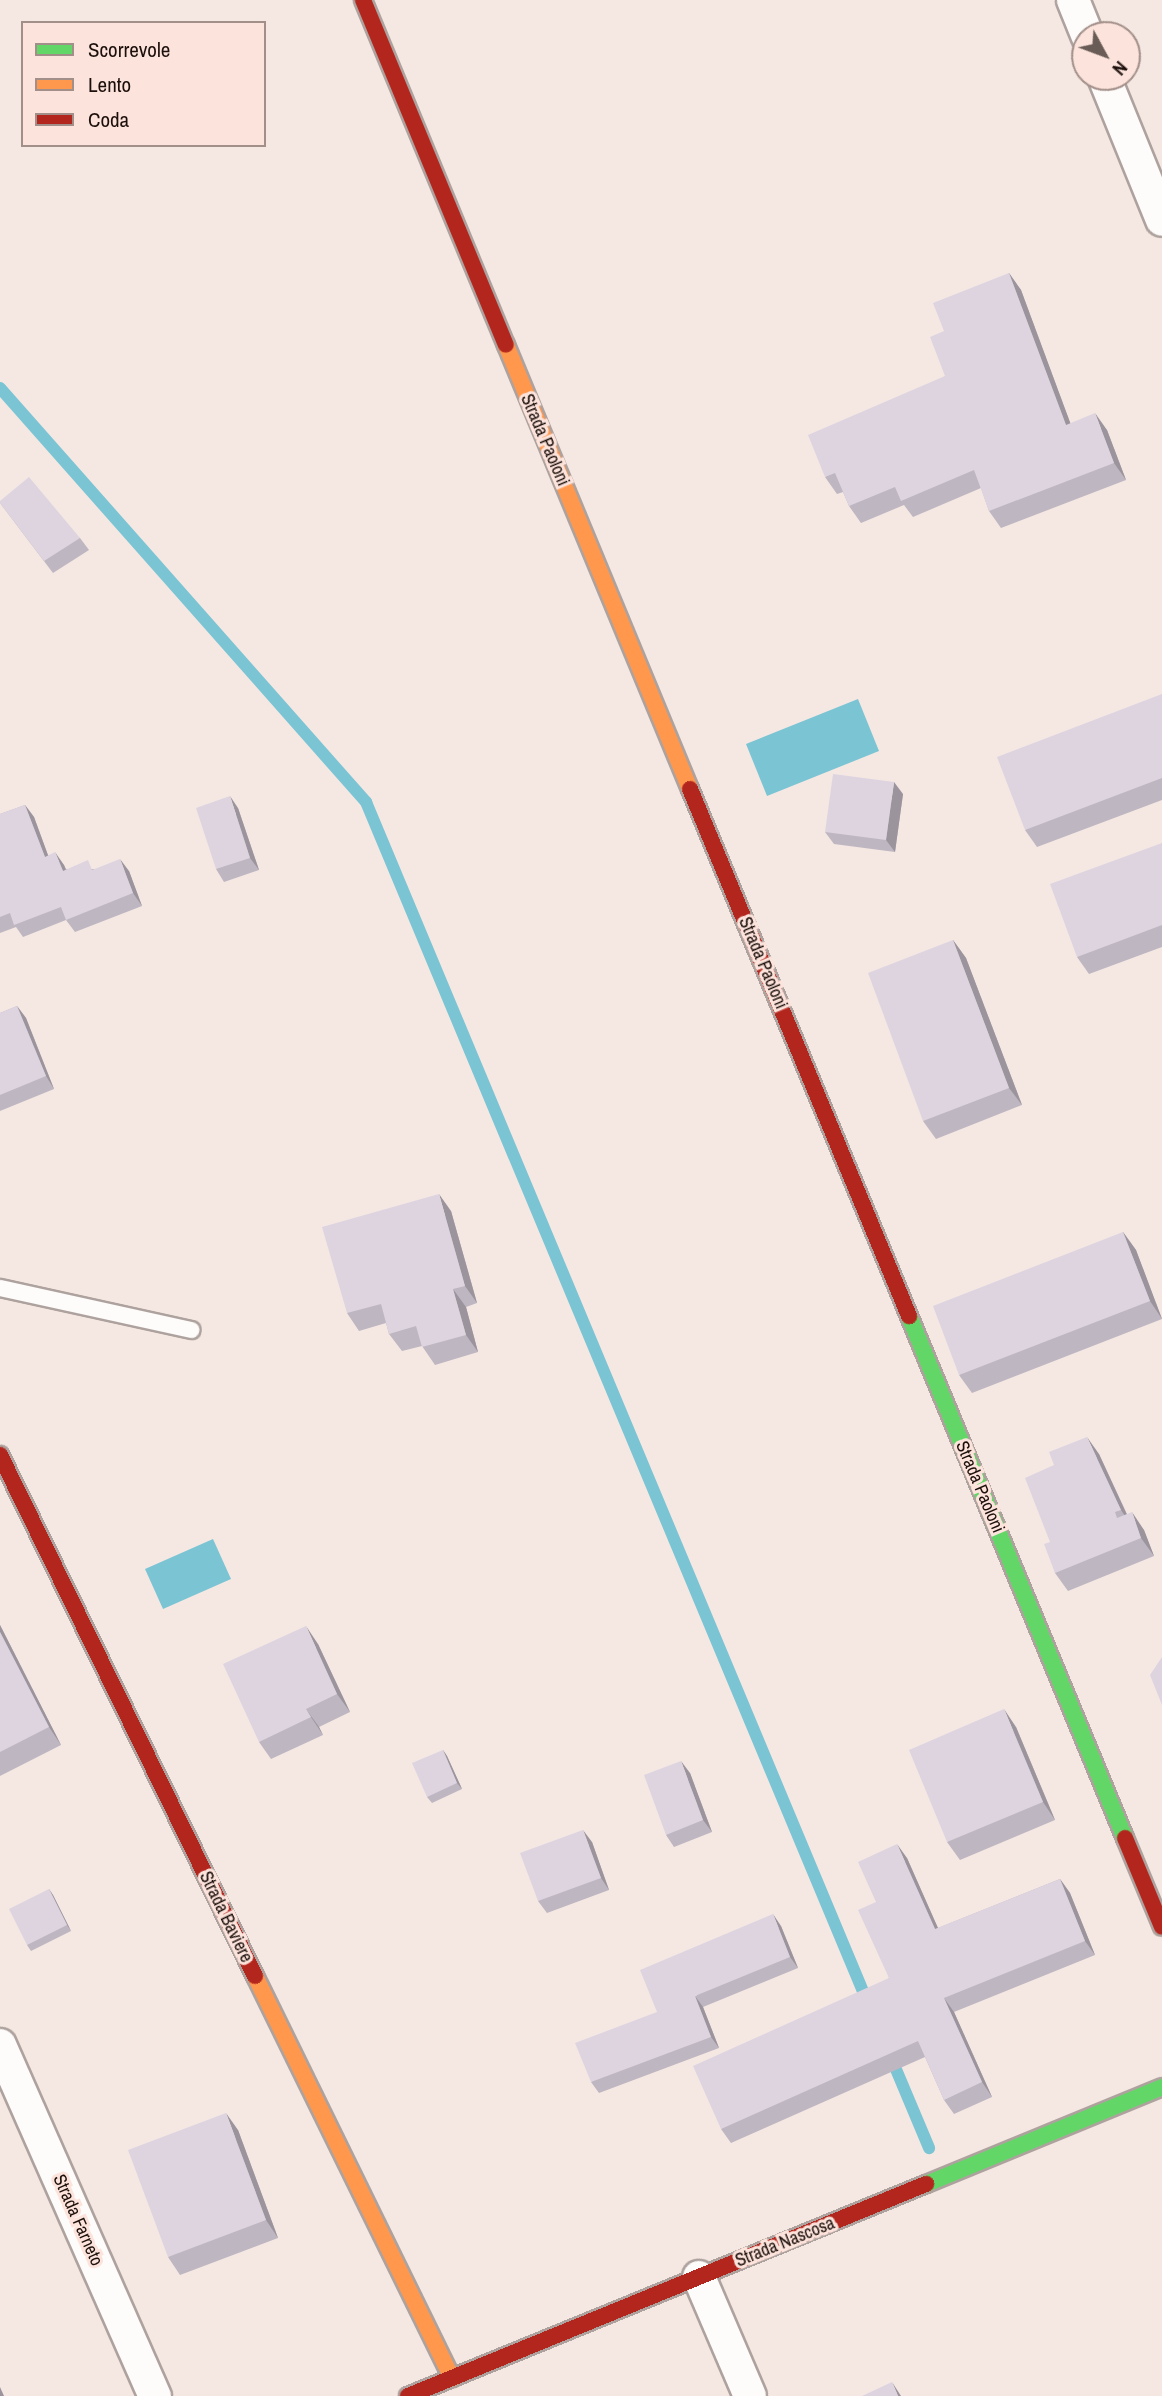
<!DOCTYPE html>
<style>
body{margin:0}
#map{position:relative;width:1162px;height:2396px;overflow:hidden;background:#f5e8e3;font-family:"Archivo Narrow",sans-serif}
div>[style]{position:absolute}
.water>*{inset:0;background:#7bc4d4}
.stream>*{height:12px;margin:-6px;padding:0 6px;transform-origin:6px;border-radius:6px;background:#7bc4d4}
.roads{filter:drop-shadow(2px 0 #aea29e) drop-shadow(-2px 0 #aea29e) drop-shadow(0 2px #aea29e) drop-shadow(0 -2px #aea29e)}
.lane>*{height:16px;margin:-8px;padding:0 8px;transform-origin:8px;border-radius:8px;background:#fefcfb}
.street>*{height:32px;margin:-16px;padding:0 16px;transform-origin:16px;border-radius:16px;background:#fefcfb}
.fast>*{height:16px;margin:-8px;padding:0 8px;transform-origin:8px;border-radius:8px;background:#63d668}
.slow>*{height:16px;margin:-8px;padding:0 8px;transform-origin:8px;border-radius:8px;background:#ff974d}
.jam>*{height:16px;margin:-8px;padding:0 8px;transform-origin:8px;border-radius:8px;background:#b3261e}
.wall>*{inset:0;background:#beb6c1}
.shaded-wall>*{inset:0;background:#9b949d}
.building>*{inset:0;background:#ddd4e0}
span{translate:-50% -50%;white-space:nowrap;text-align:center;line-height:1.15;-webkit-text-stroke:6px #fce4dc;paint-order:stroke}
.street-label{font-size:18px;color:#1d100c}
.legend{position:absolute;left:21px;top:21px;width:245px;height:126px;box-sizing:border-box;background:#fce4dc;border:2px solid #a38f89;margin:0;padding:9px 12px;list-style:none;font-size:21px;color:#1d100c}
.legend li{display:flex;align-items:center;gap:14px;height:35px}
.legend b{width:35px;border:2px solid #a38f89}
.north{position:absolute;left:1071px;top:21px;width:70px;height:70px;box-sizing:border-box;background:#fce4dc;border:2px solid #a38f89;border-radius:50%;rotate:131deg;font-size:19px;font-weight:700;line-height:28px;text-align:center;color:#1d100c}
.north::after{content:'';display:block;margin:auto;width:24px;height:32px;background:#695c57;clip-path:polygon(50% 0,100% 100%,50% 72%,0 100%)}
</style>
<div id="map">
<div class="water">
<i style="clip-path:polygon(858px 699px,879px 751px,767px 796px,746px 744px)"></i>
<i style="clip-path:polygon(213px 1539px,231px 1579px,163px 1609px,145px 1569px)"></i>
</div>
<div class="stream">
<i style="left:0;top:388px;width:553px;rotate:48.52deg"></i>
<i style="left:366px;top:802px;width:1302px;rotate:67.32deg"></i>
<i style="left:890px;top:2055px;width:101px;rotate:67.2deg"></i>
</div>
<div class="roads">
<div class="lane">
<i style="left:0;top:1288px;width:196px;rotate:12.4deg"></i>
</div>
<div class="street">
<i style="left:1073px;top:0;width:38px;rotate:68deg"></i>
<i style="left:1104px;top:77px;width:154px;rotate:67.9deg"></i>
<i style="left:0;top:2045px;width:384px;rotate:66.2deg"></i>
<i style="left:699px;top:2277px;width:129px;rotate:66.8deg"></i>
</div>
<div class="fast">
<i style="left:909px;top:1316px;width:565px;rotate:67.52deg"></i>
<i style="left:926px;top:2184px;width:255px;rotate:-22.3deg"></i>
</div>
<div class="slow">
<i style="left:506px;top:345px;width:481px;rotate:67.5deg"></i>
<i style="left:255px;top:1976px;width:448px;rotate:63.9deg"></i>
</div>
<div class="jam">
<i style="left:363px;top:0;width:373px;rotate:67.5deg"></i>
<i style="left:690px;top:789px;width:571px;rotate:67.43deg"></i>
<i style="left:0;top:1455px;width:580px;rotate:63.92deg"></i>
<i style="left:1125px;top:1838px;width:96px;rotate:67.4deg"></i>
<i style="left:408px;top:2396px;width:560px;rotate:-22.26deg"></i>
</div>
</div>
<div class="wall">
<i style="clip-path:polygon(1009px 273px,1021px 290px,1070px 423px,1107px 430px,1126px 480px,1001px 528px,989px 511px,981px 488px,913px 517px,904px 505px,861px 523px,849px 506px,843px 492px,837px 494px,825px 477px,945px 376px,944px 331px)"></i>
<i style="clip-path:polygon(0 503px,80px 538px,89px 550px,53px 573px)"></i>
<i style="clip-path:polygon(1162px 694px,1162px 800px,1037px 847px,1025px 830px)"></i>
<i style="clip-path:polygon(903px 794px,895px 852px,834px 844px,825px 832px)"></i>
<i style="clip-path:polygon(25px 805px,34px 817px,48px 855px,64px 865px,66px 869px,94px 869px,129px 871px,142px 906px,75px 932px,66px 920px,23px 937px,16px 927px,0 933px,0 814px)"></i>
<i style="clip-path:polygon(238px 808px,259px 870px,224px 882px,216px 869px)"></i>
<i style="clip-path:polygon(1162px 843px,1162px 947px,1089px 974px,1077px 957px)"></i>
<i style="clip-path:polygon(953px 940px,966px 958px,1022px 1105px,936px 1139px,923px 1121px)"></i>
<i style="clip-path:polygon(17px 1006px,26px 1018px,54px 1089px,0 1111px,0 1013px)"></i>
<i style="clip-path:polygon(451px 1211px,477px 1303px,466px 1307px,478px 1352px,435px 1365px,422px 1346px,402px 1351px,389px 1334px,386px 1323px,359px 1331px,347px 1313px)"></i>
<i style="clip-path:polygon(1123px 1232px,1136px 1250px,1162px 1319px,972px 1393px,959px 1375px)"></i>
<i style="clip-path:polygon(1099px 1454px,1127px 1514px,1144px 1530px,1154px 1556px,1068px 1591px,1055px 1573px,1050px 1542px)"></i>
<i style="clip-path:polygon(0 1625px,61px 1745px,0 1776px)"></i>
<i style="clip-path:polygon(318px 1644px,350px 1712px,319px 1727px,323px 1735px,271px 1759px,259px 1742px)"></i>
<i style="clip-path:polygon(1016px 1727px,1055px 1820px,960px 1860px,947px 1842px)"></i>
<i style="clip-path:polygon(443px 1750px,447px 1756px,462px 1789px,432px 1803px,427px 1797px)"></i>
<i style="clip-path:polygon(690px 1773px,712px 1832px,674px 1847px,666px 1835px)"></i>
<i style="clip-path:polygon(592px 1842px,609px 1890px,547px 1913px,538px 1901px)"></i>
<i style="clip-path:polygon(907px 1858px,938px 1928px,1060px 1879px,1070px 1893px,1095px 1955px,954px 2012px,992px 2097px,954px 2114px,944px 2100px,925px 2057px,731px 2143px,721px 2129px,889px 1978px,876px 1902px)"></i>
<i style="clip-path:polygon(49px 1889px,53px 1895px,71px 1931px,31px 1951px,27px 1945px)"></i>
<i style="clip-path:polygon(781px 1926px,798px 1968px,703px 2007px,719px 2048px,599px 2093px,591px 2082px)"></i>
<i style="clip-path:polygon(238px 2130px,278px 2238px,180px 2275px,168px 2257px)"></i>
</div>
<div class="shaded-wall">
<i style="clip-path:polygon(1009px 273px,1021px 290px,1077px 441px,1066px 425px)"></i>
<i style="clip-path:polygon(1095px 413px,1107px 430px,1126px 480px,1114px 463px)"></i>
<i style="clip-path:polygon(894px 782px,903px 794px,895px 852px,886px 840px)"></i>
<i style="clip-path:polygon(230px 796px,238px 808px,259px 870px,250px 858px)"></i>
<i style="clip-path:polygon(25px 805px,34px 817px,53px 869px,45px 857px)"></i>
<i style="clip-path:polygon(55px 852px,64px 865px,71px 883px,63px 871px)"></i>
<i style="clip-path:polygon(120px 859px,129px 871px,142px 906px,133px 893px)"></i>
<i style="clip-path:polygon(953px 940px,966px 958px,1022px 1105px,1009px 1088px)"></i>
<i style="clip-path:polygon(17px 1006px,26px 1018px,54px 1089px,46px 1076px)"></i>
<i style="clip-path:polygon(439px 1194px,451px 1211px,477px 1303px,465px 1286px)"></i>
<i style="clip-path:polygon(1123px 1232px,1136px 1250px,1162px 1319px,1150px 1301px)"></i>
<i style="clip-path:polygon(453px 1289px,466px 1307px,478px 1352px,466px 1335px)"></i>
<i style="clip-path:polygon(1087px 1437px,1099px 1454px,1133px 1528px,1121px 1510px)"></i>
<i style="clip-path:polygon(1132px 1512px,1144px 1530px,1154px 1556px,1141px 1538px)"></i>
<i style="clip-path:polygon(0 1625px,61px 1745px,49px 1727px,0 1632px)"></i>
<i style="clip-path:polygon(306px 1626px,318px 1644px,350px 1712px,337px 1694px)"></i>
<i style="clip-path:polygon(306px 1709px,319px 1727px,323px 1735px,311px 1717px)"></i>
<i style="clip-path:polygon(1004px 1709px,1016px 1727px,1055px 1820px,1043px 1802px)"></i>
<i style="clip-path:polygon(443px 1750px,447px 1756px,462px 1789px,457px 1783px)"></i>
<i style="clip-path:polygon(681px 1761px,690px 1773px,712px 1832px,703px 1820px)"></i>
<i style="clip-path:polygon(583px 1830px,592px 1842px,609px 1890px,601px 1878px)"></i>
<i style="clip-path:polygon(897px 1844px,907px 1858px,945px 1944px,935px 1929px)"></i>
<i style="clip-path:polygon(1060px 1879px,1070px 1893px,1095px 1955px,1085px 1941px)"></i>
<i style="clip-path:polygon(49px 1889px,53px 1895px,71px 1931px,67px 1925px)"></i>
<i style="clip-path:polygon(773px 1914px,781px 1926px,798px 1968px,790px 1957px)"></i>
<i style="clip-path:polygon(695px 1996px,703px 2007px,719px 2048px,711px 2037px)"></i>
<i style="clip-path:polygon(944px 1998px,954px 2012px,992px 2097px,982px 2082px)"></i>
<i style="clip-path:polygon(226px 2113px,238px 2130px,278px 2238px,266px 2220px)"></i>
<i style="clip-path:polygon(892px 2382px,901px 2396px,898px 2396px)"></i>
<i style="clip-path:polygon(0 2387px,4px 2396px,0 2396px)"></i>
</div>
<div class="building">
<i style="clip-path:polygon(1009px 273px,1066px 425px,1095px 413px,1114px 463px,989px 511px,974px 470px,901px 501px,895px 487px,849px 506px,835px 473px,825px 477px,808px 435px,945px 376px,930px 337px,944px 331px,933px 303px)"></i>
<i style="clip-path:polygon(29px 477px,80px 538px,44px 561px,0 503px,0 501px)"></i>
<i style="clip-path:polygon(1162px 694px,1162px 778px,1025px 830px,997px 757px)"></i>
<i style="clip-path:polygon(833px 774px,894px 782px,886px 840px,825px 832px)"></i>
<i style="clip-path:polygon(230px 796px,250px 858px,216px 869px,196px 808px)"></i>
<i style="clip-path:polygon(25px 805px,45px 857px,55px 852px,63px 871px,88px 860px,92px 870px,120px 859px,133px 893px,66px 920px,61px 907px,14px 925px,10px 913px,0 917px,0 814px)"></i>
<i style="clip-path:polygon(1162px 843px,1162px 925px,1077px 957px,1050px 884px)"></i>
<i style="clip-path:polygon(953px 940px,1009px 1088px,923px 1121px,868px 973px)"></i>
<i style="clip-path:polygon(17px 1006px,46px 1076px,0 1095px,0 1013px)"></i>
<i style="clip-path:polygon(439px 1194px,465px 1286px,453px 1289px,466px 1335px,422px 1347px,416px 1326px,389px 1334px,381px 1304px,347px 1313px,322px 1227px)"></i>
<i style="clip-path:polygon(1123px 1232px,1150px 1301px,959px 1375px,933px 1306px)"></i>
<i style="clip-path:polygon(1087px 1437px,1121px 1510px,1115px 1512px,1117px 1518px,1132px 1512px,1141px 1538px,1055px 1573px,1044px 1544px,1050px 1542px,1025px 1478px,1054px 1465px,1049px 1452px)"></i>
<i style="clip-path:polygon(306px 1626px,337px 1694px,306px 1709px,311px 1717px,259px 1742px,223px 1664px)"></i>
<i style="clip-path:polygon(0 1632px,49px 1727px,0 1752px)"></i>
<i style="clip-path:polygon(1162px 1657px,1162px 1705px,1150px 1675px)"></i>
<i style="clip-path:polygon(1004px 1709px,1043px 1802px,947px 1842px,909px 1750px)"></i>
<i style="clip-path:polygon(443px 1750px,457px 1783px,427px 1797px,412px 1763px)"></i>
<i style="clip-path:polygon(681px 1761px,703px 1820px,666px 1835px,644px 1775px)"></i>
<i style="clip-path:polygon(583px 1830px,601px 1878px,538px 1901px,520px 1853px)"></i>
<i style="clip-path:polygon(897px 1844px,935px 1929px,1060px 1879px,1085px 1941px,944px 1998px,982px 2082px,944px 2100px,918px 2041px,721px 2129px,693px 2066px,889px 1978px,858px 1910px,876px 1902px,858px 1862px)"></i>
<i style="clip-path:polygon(49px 1889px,67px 1925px,27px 1945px,9px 1909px)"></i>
<i style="clip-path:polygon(773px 1914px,790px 1957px,695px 1996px,711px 2037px,591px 2082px,575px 2043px,657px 2012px,640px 1970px)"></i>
<i style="clip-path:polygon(226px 2113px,266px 2220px,168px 2257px,128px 2150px)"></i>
<i style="clip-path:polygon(892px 2382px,898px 2396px,862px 2396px)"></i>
</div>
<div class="street-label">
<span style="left:545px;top:440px;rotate:67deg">Strada Paoloni</span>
<span style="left:763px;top:963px;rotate:67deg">Strada Paoloni</span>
<span style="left:980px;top:1487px;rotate:67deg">Strada Paoloni</span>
<span style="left:226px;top:1917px;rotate:64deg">Strada Baviere</span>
<span style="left:78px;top:2220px;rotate:66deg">Strada Farneto</span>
<span style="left:785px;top:2242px;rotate:-22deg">Strada Nascosa</span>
</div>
<ul class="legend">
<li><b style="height:9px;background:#63d668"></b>Scorrevole</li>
<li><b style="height:9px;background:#ff974d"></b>Lento</li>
<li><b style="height:9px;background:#b3261e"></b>Coda</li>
</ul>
<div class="north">N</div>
</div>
